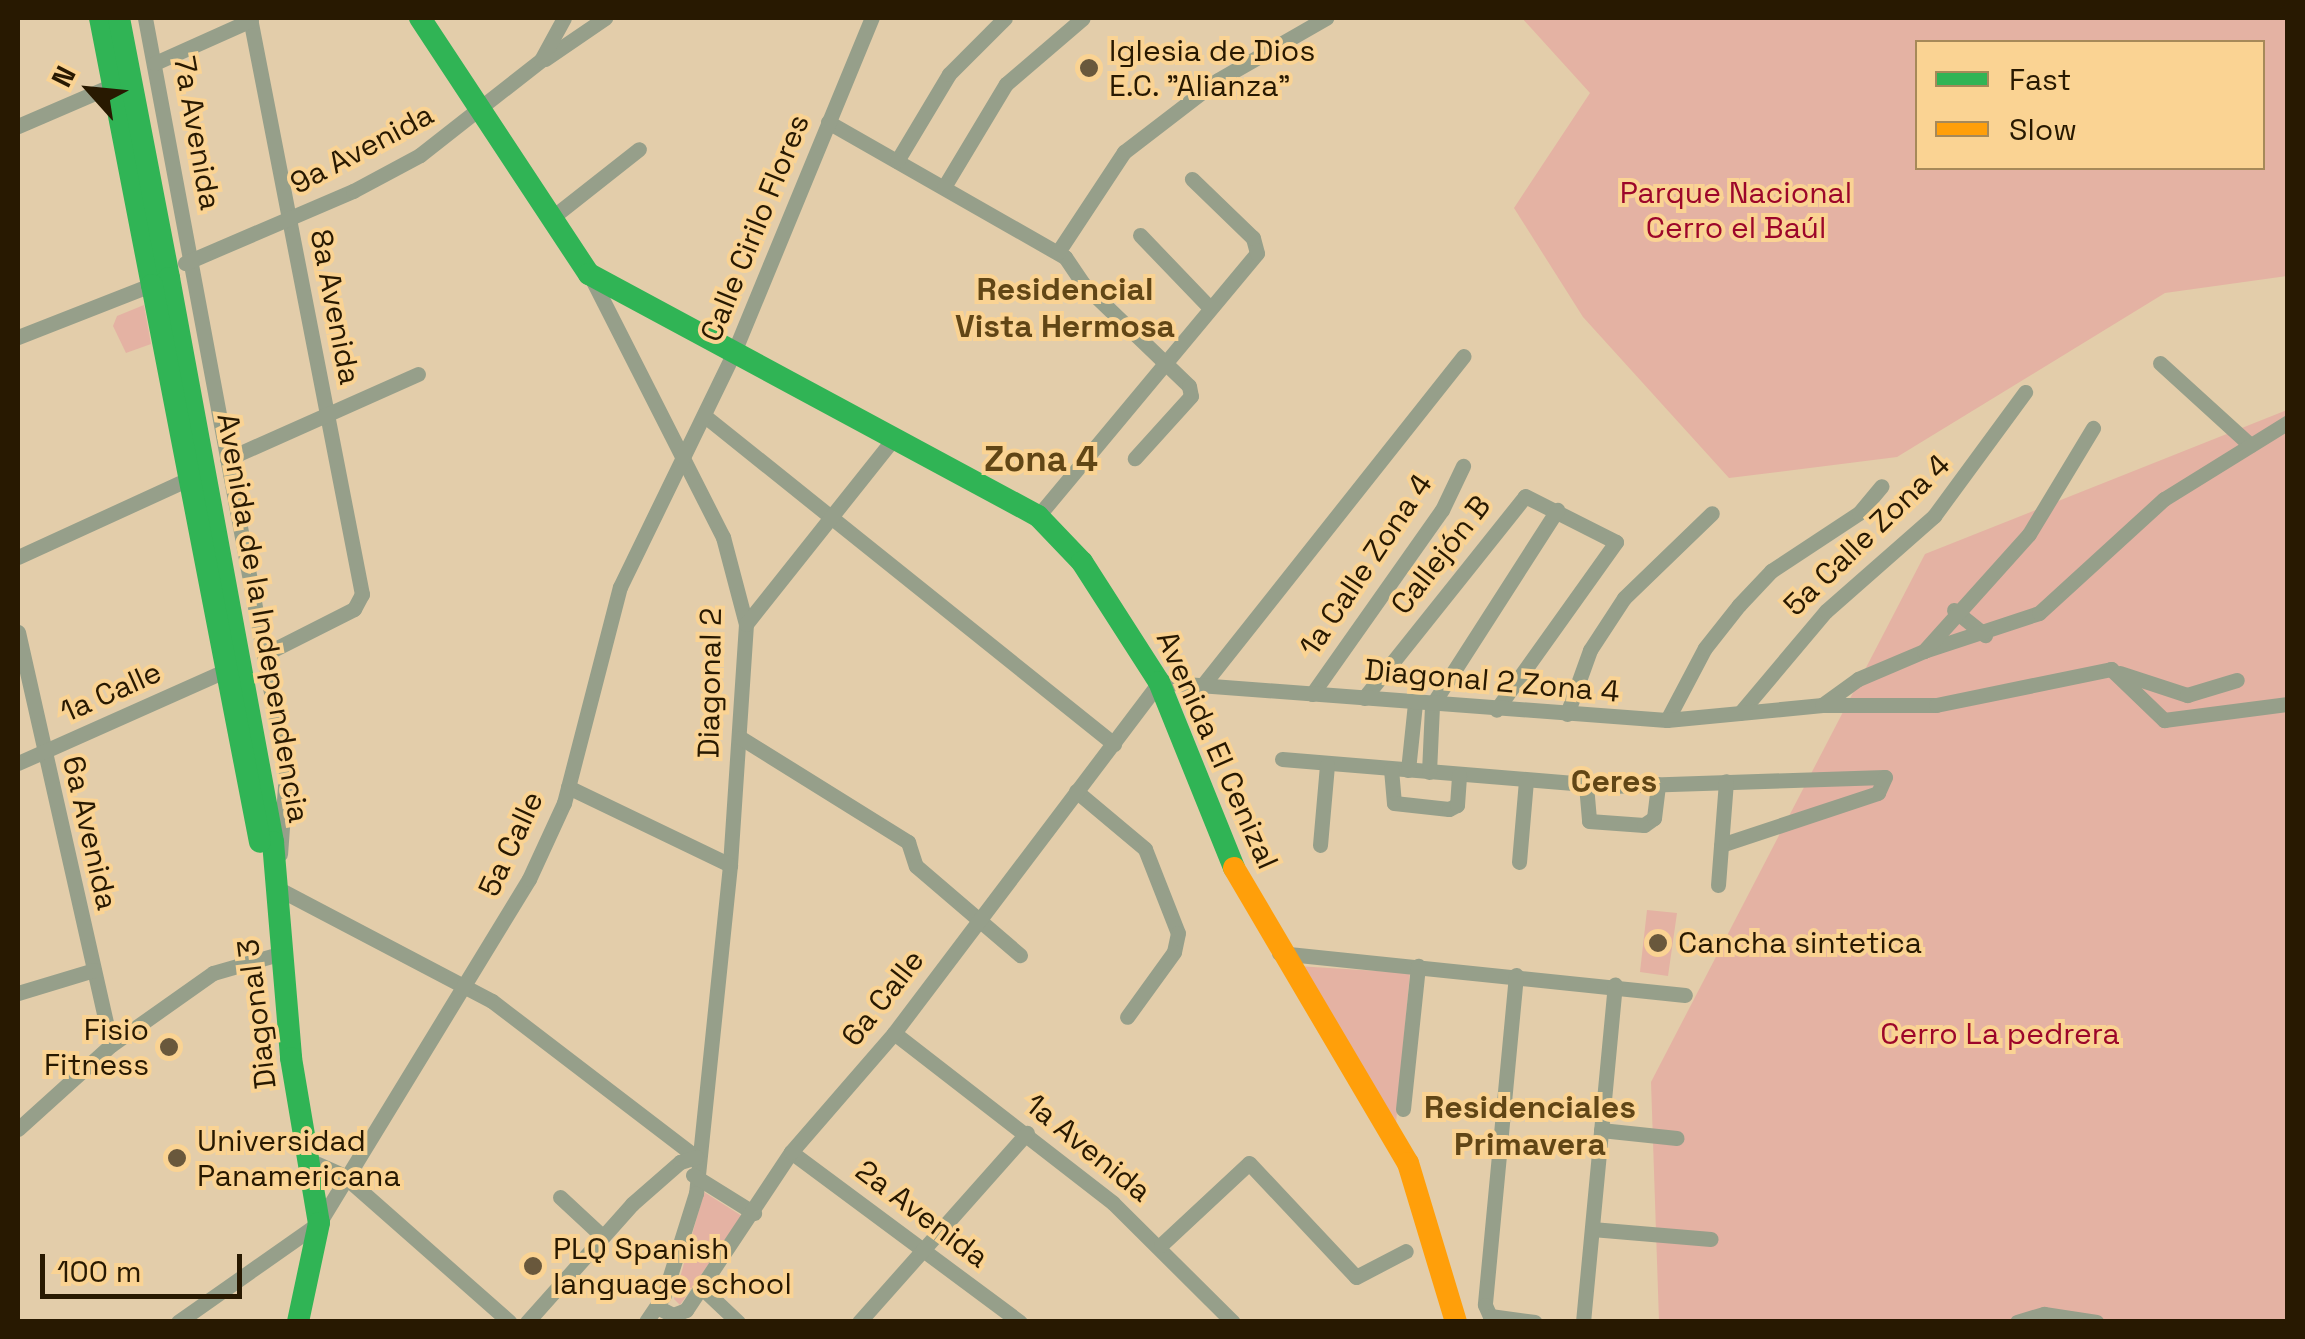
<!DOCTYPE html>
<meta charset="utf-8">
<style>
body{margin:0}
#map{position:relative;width:2305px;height:1339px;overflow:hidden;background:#e3cdaa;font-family:"Space Grotesk",sans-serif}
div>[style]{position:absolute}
.green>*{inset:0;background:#e4b2a3}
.street>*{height:15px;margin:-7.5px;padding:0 7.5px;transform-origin:7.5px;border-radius:7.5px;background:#969f8a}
.fast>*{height:22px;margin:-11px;padding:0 11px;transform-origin:11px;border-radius:11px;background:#30b455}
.slow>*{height:22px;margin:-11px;padding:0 11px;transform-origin:11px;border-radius:11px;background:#ff9f0a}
.dots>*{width:28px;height:28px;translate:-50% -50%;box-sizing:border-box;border:5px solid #fad393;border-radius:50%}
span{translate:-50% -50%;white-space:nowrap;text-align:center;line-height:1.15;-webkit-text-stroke:8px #fad393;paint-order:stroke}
.poi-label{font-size:30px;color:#281901}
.left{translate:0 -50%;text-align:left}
.right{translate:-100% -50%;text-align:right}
.street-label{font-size:30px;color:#281901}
.park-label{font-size:30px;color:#9c062a}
.neighbourhood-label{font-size:32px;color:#614616;font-weight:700}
.quarter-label{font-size:35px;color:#614616;font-weight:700}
.frame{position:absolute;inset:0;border:20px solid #281901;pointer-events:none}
.legend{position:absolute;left:1915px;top:40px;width:350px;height:130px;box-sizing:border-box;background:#fad393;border:2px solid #a68959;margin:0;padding:12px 18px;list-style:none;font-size:30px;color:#281901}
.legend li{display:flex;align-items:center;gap:20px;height:50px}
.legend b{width:50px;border:2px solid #a68959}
.north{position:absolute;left:40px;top:40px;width:100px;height:100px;-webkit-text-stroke:8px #fad393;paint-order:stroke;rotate:297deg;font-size:28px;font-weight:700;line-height:40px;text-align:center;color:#281901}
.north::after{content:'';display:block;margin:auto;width:35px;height:45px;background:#281901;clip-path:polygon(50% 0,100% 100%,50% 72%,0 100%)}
.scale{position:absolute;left:40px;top:1254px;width:202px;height:45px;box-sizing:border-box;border:5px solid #281901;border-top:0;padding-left:12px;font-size:30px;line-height:35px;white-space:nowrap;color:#281901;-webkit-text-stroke:8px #fad393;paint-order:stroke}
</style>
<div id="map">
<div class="green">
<i style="clip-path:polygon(evenodd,1522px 18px,2287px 18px,2287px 276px,2165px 293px,1897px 457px,1729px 478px,1583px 317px,1514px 208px,1590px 93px,1522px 18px,1918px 42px,2262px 42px,2262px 168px,1918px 168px,1918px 42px)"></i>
<i style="clip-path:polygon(144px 305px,151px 344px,126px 353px,113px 326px,117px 316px)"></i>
<i style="clip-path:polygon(2287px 410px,2287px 1321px,1659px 1321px,1651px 1082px,1925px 554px)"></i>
<i style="clip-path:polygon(1647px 910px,1677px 913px,1668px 976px,1640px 972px)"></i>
<i style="clip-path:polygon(1297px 966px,1410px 973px,1396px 1123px)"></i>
<i style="clip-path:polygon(704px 1192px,742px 1216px,680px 1305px,674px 1299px)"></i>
</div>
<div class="street">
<i style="left:145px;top:18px;width:768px;rotate:79.42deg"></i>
<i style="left:286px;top:773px;width:81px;rotate:94.2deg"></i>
<i style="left:250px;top:18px;width:587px;rotate:79deg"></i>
<i style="left:362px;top:594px;width:17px;rotate:118deg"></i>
<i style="left:354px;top:609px;width:100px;rotate:153.2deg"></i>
<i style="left:545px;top:59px;width:73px;rotate:-34.3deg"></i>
<i style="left:155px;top:63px;width:105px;rotate:-24.1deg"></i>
<i style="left:828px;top:122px;width:273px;rotate:29.7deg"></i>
<i style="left:1065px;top:257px;width:32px;rotate:56deg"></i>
<i style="left:1083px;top:284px;width:147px;rotate:43.9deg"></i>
<i style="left:1189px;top:386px;width:10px;rotate:79deg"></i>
<i style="left:1191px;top:396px;width:84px;rotate:132.1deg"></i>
<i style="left:18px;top:126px;width:103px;rotate:-23.3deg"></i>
<i style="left:897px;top:161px;width:101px;rotate:-59.1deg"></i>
<i style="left:949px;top:74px;width:79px;rotate:-45deg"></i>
<i style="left:944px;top:187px;width:120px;rotate:-59deg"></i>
<i style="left:1006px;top:84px;width:101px;rotate:-40.6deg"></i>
<i style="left:554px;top:216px;width:108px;rotate:-38.2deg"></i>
<i style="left:1140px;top:235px;width:100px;rotate:46.2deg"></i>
<i style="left:1058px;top:252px;width:120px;rotate:-56.6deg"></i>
<i style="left:1124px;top:152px;width:118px;rotate:-37.5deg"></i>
<i style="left:1218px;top:80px;width:125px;rotate:-29.9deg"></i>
<i style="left:185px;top:263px;width:183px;rotate:-23.2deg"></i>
<i style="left:353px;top:191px;width:76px;rotate:-28.2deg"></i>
<i style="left:420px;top:155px;width:154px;rotate:-38.1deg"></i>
<i style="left:541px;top:60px;width:48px;rotate:-61.3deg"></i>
<i style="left:591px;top:277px;width:292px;rotate:63.1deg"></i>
<i style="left:723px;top:537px;width:90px;rotate:75.2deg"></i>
<i style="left:746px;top:624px;width:242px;rotate:93.8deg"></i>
<i style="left:730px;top:865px;width:330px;rotate:95.9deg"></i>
<i style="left:696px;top:1193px;width:107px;rotate:107.4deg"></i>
<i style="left:664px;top:1295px;width:32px;rotate:124deg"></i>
<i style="left:18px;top:337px;width:150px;rotate:-21.4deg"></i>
<i style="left:2160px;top:363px;width:122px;rotate:42.3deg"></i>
<i style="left:706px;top:417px;width:523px;rotate:38.71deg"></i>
<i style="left:227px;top:459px;width:209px;rotate:-24deg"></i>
<i style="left:1038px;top:516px;width:342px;rotate:-50.2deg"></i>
<i style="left:1257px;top:253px;width:16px;rotate:-105deg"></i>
<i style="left:1253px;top:238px;width:85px;rotate:-136deg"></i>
<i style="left:18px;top:557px;width:187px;rotate:-24.6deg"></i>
<i style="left:1954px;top:610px;width:40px;rotate:39deg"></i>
<i style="left:746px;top:624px;width:236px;rotate:-51.5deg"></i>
<i style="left:18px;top:632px;width:423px;rotate:77.3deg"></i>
<i style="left:1924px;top:651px;width:121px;rotate:-18.3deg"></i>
<i style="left:2039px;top:613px;width:169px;rotate:-42.4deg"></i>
<i style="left:2164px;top:499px;width:146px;rotate:-31.8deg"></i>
<i style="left:2120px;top:673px;width:71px;rotate:18.2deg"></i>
<i style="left:2187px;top:695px;width:52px;rotate:-16.7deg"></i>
<i style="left:1202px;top:686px;width:421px;rotate:-51.6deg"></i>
<i style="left:1312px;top:694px;width:225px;rotate:-54.8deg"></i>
<i style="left:1442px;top:510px;width:49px;rotate:-64.5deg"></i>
<i style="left:1364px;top:698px;width:258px;rotate:-51.4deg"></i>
<i style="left:1525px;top:496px;width:102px;rotate:26.8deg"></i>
<i style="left:1616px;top:542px;width:206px;rotate:125.5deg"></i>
<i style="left:1822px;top:705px;width:44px;rotate:-35.8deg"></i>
<i style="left:1858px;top:679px;width:72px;rotate:-23deg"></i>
<i style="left:1924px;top:651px;width:157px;rotate:-48.1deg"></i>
<i style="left:2029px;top:534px;width:124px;rotate:-58.9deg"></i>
<i style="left:1740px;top:713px;width:133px;rotate:-49.9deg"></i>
<i style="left:1826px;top:611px;width:144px;rotate:-41.3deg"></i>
<i style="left:1934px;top:516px;width:154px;rotate:-53.7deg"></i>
<i style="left:1567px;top:714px;width:68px;rotate:-70.2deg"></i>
<i style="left:1590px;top:650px;width:62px;rotate:-56.8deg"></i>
<i style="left:1624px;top:598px;width:122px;rotate:-44deg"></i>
<i style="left:1667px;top:720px;width:81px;rotate:-62.2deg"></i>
<i style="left:1705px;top:648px;width:55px;rotate:-51.7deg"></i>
<i style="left:1739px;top:605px;width:47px;rotate:-46.7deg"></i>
<i style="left:1771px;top:571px;width:105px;rotate:-33.4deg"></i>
<i style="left:1859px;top:513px;width:35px;rotate:-50deg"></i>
<i style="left:741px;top:738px;width:197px;rotate:31.9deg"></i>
<i style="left:908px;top:842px;width:25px;rotate:72deg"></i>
<i style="left:916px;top:866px;width:137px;rotate:40.6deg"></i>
<i style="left:1282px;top:759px;width:329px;rotate:4.7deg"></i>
<i style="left:1610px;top:786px;width:275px;rotate:-1.9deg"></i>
<i style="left:1885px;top:777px;width:17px;rotate:114deg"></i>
<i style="left:1878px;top:793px;width:165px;rotate:161.7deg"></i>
<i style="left:18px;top:763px;width:227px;rotate:-24deg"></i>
<i style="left:1391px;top:769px;width:34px;rotate:85deg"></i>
<i style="left:1394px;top:803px;width:55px;rotate:6.2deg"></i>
<i style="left:1449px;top:809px;width:9px;rotate:-27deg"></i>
<i style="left:1457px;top:805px;width:30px;rotate:-86deg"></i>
<i style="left:1408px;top:770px;width:67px;rotate:-84deg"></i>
<i style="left:1429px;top:772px;width:67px;rotate:-87.4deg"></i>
<i style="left:1432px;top:705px;width:232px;rotate:-57.3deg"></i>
<i style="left:1586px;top:785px;width:36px;rotate:85deg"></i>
<i style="left:1589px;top:821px;width:55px;rotate:4.2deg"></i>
<i style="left:1644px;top:825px;width:12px;rotate:-35deg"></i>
<i style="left:1654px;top:818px;width:34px;rotate:-83deg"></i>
<i style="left:568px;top:787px;width:180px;rotate:25.7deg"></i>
<i style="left:1076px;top:791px;width:90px;rotate:40deg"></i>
<i style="left:1145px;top:849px;width:90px;rotate:68.6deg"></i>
<i style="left:1178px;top:933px;width:19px;rotate:102deg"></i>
<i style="left:1174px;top:952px;width:80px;rotate:125.9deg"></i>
<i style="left:1320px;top:845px;width:80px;rotate:-85deg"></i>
<i style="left:1519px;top:862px;width:81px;rotate:-85.1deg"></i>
<i style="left:1718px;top:885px;width:104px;rotate:-85.6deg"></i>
<i style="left:273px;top:886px;width:247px;rotate:27.7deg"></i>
<i style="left:492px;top:1001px;width:257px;rotate:37.4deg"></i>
<i style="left:1279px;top:953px;width:408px;rotate:5.9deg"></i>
<i style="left:1516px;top:975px;width:331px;rotate:95.4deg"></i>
<i style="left:1485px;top:1305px;width:12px;rotate:66deg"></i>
<i style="left:1490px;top:1316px;width:45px;rotate:7.6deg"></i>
<i style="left:18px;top:993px;width:79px;rotate:-16.8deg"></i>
<i style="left:894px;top:1033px;width:277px;rotate:37.8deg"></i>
<i style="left:1113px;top:1203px;width:169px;rotate:44.8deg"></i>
<i style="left:1403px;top:1109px;width:144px;rotate:-84deg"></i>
<i style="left:18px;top:1129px;width:125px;rotate:-42.1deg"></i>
<i style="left:111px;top:1045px;width:125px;rotate:-35.2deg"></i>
<i style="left:213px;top:973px;width:69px;rotate:-16.1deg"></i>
<i style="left:1601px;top:1130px;width:76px;rotate:6deg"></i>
<i style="left:791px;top:1152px;width:285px;rotate:36.6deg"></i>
<i style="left:309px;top:1160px;width:37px;rotate:24deg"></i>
<i style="left:343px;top:1175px;width:222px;rotate:41.4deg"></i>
<i style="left:693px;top:1175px;width:72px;rotate:31.9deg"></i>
<i style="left:560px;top:1197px;width:57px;rotate:42.9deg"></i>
<i style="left:1592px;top:1229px;width:119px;rotate:4.8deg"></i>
<i style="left:1161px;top:1245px;width:120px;rotate:-43deg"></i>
<i style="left:1249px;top:1163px;width:156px;rotate:46.8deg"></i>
<i style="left:1356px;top:1277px;width:56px;rotate:-27.5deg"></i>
<i style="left:702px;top:1288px;width:50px;rotate:43.4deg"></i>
<i style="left:659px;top:1308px;width:16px;rotate:27deg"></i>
<i style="left:673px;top:1315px;width:14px;rotate:-21deg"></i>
<i style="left:686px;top:1310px;width:190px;rotate:-56.4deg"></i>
<i style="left:791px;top:1152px;width:157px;rotate:-49.1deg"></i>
<i style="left:894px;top:1033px;width:440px;rotate:-52.9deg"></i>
<i style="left:1159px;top:682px;width:509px;rotate:4.28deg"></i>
<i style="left:1667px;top:720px;width:156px;rotate:-5.5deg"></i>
<i style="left:1822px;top:705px;width:114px"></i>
<i style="left:1936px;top:705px;width:179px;rotate:-11.6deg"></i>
<i style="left:2111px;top:669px;width:74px;rotate:43.9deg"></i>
<i style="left:2164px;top:720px;width:125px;rotate:-7.4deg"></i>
<i style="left:178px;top:1322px;width:172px;rotate:-35.1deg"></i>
<i style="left:319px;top:1223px;width:403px;rotate:-58.6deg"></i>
<i style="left:529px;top:879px;width:84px;rotate:-65.3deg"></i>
<i style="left:564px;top:803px;width:223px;rotate:-75.5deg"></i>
<i style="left:620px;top:587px;width:261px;rotate:-64.1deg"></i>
<i style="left:734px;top:352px;width:361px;rotate:-67.6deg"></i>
<i style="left:527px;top:1322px;width:158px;rotate:-48.3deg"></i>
<i style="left:632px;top:1204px;width:64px;rotate:-41.2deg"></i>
<i style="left:680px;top:1162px;width:17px;rotate:-17deg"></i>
<i style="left:859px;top:1322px;width:253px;rotate:-48.4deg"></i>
<i style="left:1583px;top:1322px;width:339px;rotate:-84.6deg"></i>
<i style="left:2017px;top:1322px;width:28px;rotate:-17deg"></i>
<i style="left:2044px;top:1314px;width:53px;rotate:8.7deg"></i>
</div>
<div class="fast">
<i style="left:100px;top:18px;width:272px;rotate:79deg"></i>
<i style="left:119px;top:18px;width:265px;rotate:79.1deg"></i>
<i style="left:420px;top:18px;width:307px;rotate:56.6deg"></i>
<i style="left:589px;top:274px;width:510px;rotate:28.32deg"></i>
<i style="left:1038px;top:516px;width:64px;rotate:46.3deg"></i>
<i style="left:1082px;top:562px;width:143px;rotate:57.3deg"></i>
<i style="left:1159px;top:682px;width:201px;rotate:68deg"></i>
<i style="left:169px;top:278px;width:574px;rotate:79.55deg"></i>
<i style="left:273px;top:842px;width:217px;rotate:85.2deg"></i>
<i style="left:291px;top:1058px;width:167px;rotate:80.4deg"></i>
<i style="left:319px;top:1223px;width:101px;rotate:102deg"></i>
<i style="left:152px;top:285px;width:567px;rotate:79.03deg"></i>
</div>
<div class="slow">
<i style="left:1234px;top:868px;width:342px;rotate:59.5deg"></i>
<i style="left:1408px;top:1163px;width:166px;rotate:73.2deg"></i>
</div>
<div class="dots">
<i style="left:1089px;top:68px;background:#69583c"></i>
<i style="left:1658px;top:943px;background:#69583c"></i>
<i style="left:169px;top:1047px;background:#69583c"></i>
<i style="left:177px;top:1158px;background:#69583c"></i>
<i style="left:533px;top:1266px;background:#69583c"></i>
</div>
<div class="poi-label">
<span class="left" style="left:1109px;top:68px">Iglesia de Dios<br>E.C. "Alianza"</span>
<span class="left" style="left:1678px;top:943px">Cancha sintetica</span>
<span class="right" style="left:149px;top:1047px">Fisio<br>Fitness</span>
<span class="left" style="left:197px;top:1158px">Universidad<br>Panamericana</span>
<span class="left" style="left:553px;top:1266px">PLQ Spanish<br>language school</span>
</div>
<div class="street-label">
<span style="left:197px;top:133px;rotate:80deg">7a Avenida</span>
<span style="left:362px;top:149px;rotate:-28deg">9a Avenida</span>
<span style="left:755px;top:228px;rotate:-68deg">Calle Cirilo Flores</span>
<span style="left:335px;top:307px;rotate:79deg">8a Avenida</span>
<span style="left:1867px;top:535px;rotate:-44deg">5a Calle Zona 4</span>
<span style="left:1441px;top:555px;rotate:-52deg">Callejón B</span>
<span style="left:1366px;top:565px;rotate:-56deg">1a Calle Zona 4</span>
<span style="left:263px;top:618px;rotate:80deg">Avenida de la Independencia</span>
<span style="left:1492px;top:681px;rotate:5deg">Diagonal 2 Zona 4</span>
<span style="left:710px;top:683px;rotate:-89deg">Diagonal 2</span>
<span style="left:111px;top:692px;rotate:-24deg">1a Calle</span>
<span style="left:1217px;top:750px;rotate:66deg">Avenida El Cenizal</span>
<span style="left:90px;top:833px;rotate:77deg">6a Avenida</span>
<span style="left:511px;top:844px;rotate:-65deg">5a Calle</span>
<span style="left:883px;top:998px;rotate:-52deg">6a Calle</span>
<span style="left:257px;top:1014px;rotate:-97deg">Diagonal 3</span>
<span style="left:1088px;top:1148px;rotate:39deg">1a Avenida</span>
<span style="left:922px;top:1214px;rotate:37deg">2a Avenida</span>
</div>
<div class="park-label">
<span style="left:1736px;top:210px">Parque Nacional<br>Cerro el Baúl</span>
<span style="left:2000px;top:1034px">Cerro La pedrera</span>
</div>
<div class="neighbourhood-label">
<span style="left:1065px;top:308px">Residencial<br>Vista Hermosa</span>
<span style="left:1614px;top:781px">Ceres</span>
<span style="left:1530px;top:1126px">Residenciales<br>Primavera</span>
</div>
<div class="quarter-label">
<span style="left:1041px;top:459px">Zona 4</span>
</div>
<div class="frame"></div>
<ul class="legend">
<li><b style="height:12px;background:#30b455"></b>Fast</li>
<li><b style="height:12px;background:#ff9f0a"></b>Slow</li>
</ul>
<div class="north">N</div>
<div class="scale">100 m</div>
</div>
